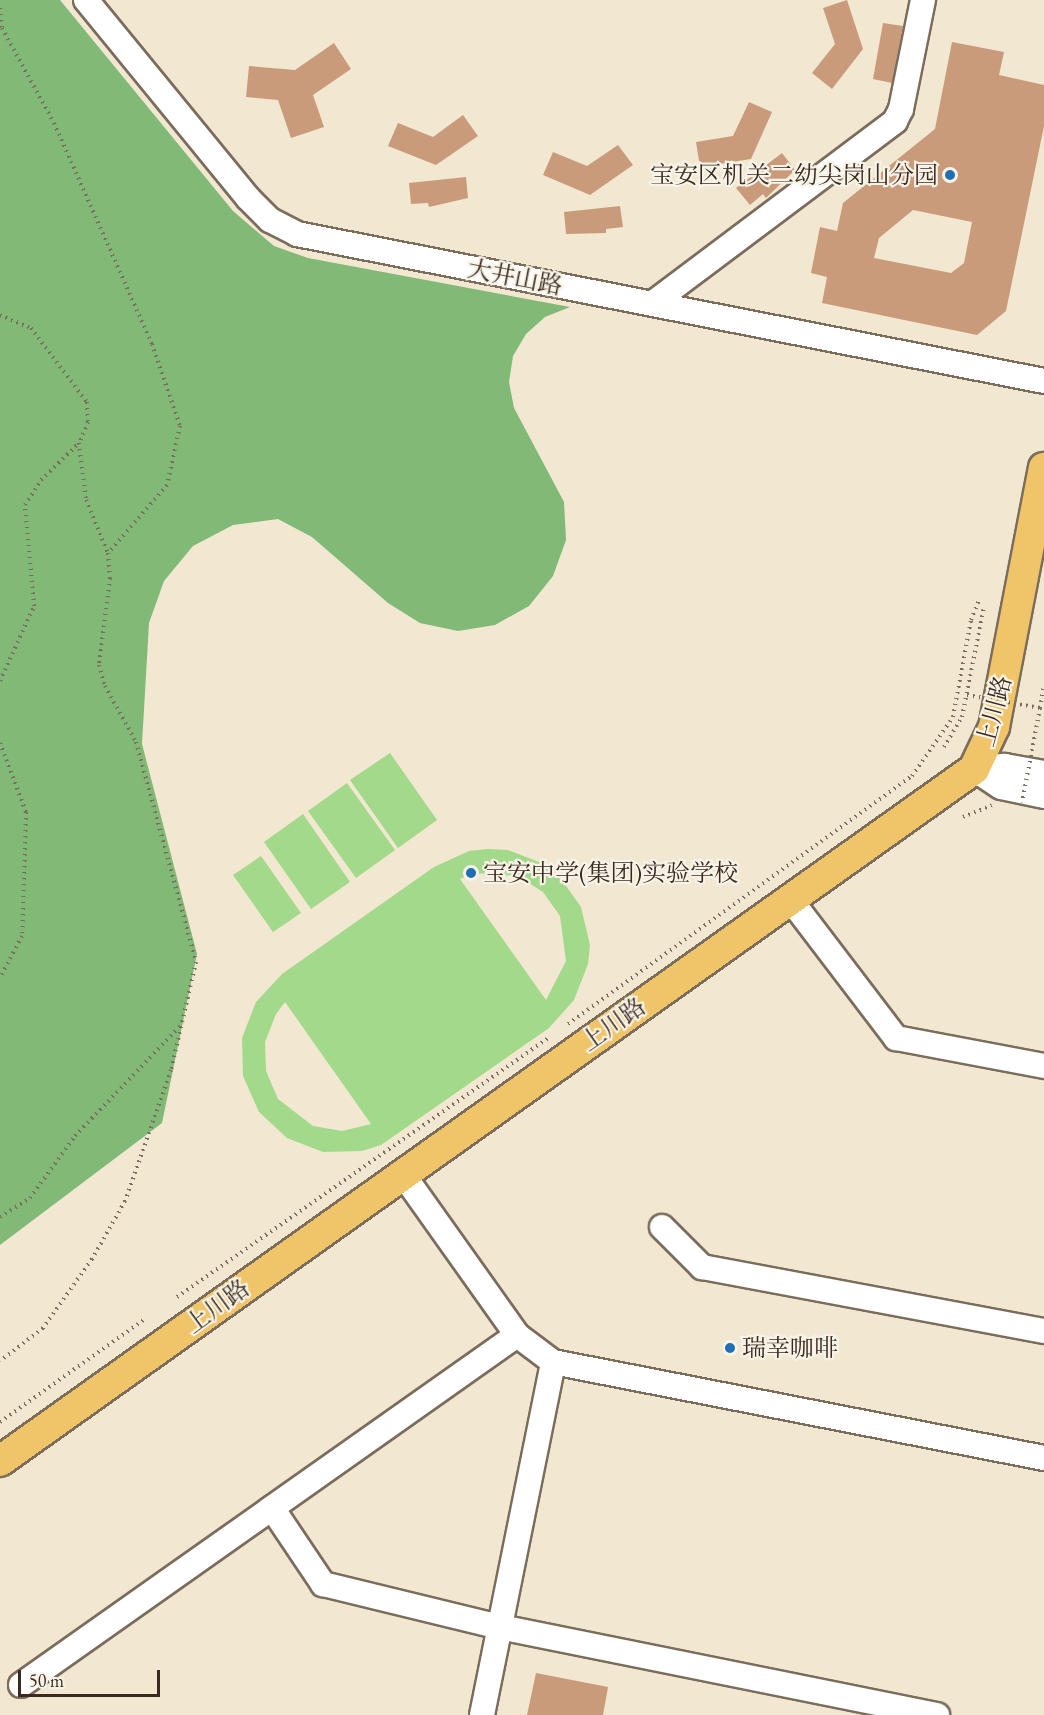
<!DOCTYPE html>
<meta charset="utf-8">
<style>
body{margin:0}
#map{position:relative;width:1044px;height:1715px;overflow:hidden;background:#f2e7d0;font-family:"EB Garamond","Noto Serif SC",serif}
div>[style]{position:absolute}
.green>*{inset:0;background:#a2d98a}
.forest>*{inset:0;background:#81b976}
.building>*{inset:0;background:#c99b7b}
.path>*{height:4px;margin-top:-2px;transform-origin:0;background:repeating-linear-gradient(90deg,#7b6c5c 0 1.5px,transparent 0 6px)}
.roads{filter:drop-shadow(2px 0 #7b6c5c) drop-shadow(-2px 0 #7b6c5c) drop-shadow(0 2px #7b6c5c) drop-shadow(0 -2px #7b6c5c)}
.minor>*{height:24px;margin:-12px;padding:0 12px;transform-origin:12px;border-radius:12px;background:#fff}
.major>*{height:30px;margin:-15px;padding:0 15px;transform-origin:15px;border-radius:15px;background:#f0c469}
.path-bridge>*{height:4px;margin-top:-2px;transform-origin:0;background:repeating-linear-gradient(90deg,#7b6c5c 0 1.5px,transparent 0 6px)}
.dots>*{width:16px;height:16px;translate:-50% -50%;box-sizing:border-box;border:3px solid #f7f3e8;border-radius:50%}
span{translate:-50% -50%;white-space:nowrap;text-align:center;line-height:1.15;-webkit-text-stroke:4.5px #f7f3e8;paint-order:stroke}
.poi-label{font-size:24px;color:#3b2a1e}
.right{translate:-100% -50%;text-align:right}
.left{translate:0 -50%;text-align:left}
.street-label{font-size:24px;color:#3b2a1e}
.scale{position:absolute;left:18px;top:1670px;width:142px;height:27px;box-sizing:border-box;border:3px solid #3b2a1e;border-top:0;padding-left:8px;font-size:18px;line-height:21px;white-space:nowrap;color:#3b2a1e;-webkit-text-stroke:4px #f7f3e8;paint-order:stroke}
</style>
<div id="map">
<div class="green">
<i style="clip-path:polygon(390px 753px,437px 820px,398px 848px,350px 780px)"></i>
<i style="clip-path:polygon(347px 783px,395px 850px,356px 878px,308px 811px)"></i>
<i style="clip-path:polygon(303px 814px,350px 882px,311px 909px,264px 842px)"></i>
<i style="clip-path:polygon(evenodd,488px 849px,508px 850px,544px 864px,559px 876px,581px 907px,590px 945px,588px 964px,574px 1000px,549px 1028px,381px 1145px,362px 1151px,323px 1152px,287px 1138px,259px 1112px,243px 1076px,242px 1038px,256px 1002px,282px 974px,434px 867px,469px 851px,488px 849px,474px 873px,518px 876px,543px 892px,560px 916px,566px 961px,546px 1000px,460px 879px,474px 873px,488px 849px,285px 1002px,371px 1124px,342px 1131px,313px 1126px,278px 1099px,266px 1071px,265px 1042px,276px 1014px,285px 1002px)"></i>
<i style="clip-path:polygon(261px 856px,301px 913px,273px 932px,233px 875px)"></i>
</div>
<div class="forest">
<i style="clip-path:polygon(0 0,60px 0,233px 211px,274px 246px,308px 258px,570px 307px,545px 317px,526px 334px,513px 356px,509px 382px,514px 408px,564px 502px,566px 540px,553px 576px,529px 606px,495px 625px,458px 631px,420px 623px,388px 603px,312px 537px,278px 519px,233px 525px,193px 546px,164px 581px,149px 623px,142px 744px,197px 954px,162px 1123px,0 1245px)"></i>
</div>
<div class="building">
<i style="clip-path:polygon(847px 0,863px 49px,832px 89px,812px 73px,835px 44px,823px 8px)"></i>
<i style="clip-path:polygon(883px 23px,903px 26px,892px 83px,873px 79px)"></i>
<i style="clip-path:polygon(evenodd,952px 42px,1004px 52px,999px 75px,1044px 85px,1044px 126px,1006px 311px,977px 335px,822px 303px,827px 277px,811px 273px,820px 227px,837px 231px,843px 203px,935px 129px,952px 42px,913px 210px,972px 222px,964px 263px,951px 273px,874px 258px,879px 238px,913px 210px)"></i>
<i style="clip-path:polygon(334px 43px,351px 69px,313px 95px,324px 127px,291px 138px,278px 100px,246px 97px,249px 66px,295px 70px)"></i>
<i style="clip-path:polygon(749px 102px,772px 112px,751px 159px,700px 167px,696px 142px,733px 136px)"></i>
<i style="clip-path:polygon(463px 115px,478px 136px,436px 165px,388px 146px,398px 123px,433px 137px)"></i>
<i style="clip-path:polygon(618px 145px,633px 165px,590px 195px,543px 175px,553px 152px,587px 166px)"></i>
<i style="clip-path:polygon(782px 153px,795px 170px,766px 198px,763px 194px,750px 205px,736px 188px)"></i>
<i style="clip-path:polygon(466px 177px,468px 198px,429px 207px,428px 203px,411px 204px,409px 183px)"></i>
<i style="clip-path:polygon(620px 206px,623px 227px,606px 229px,606px 233px,566px 234px,564px 212px)"></i>
<i style="clip-path:polygon(536px 1673px,608px 1687px,603px 1715px,527px 1715px)"></i>
</div>
<div class="path">
<i style="left:0;top:8px;width:20px;rotate:84deg"></i>
<i style="left:2px;top:28px;width:108px;rotate:61.3deg"></i>
<i style="left:54px;top:123px;width:242px;rotate:66.1deg"></i>
<i style="left:152px;top:344px;width:87px;rotate:71.1deg"></i>
<i style="left:180px;top:426px;width:60px;rotate:102.4deg"></i>
<i style="left:167px;top:485px;width:90px;rotate:130.9deg"></i>
<i style="left:0;top:315px;width:34px;rotate:23deg"></i>
<i style="left:31px;top:328px;width:93px;rotate:52.9deg"></i>
<i style="left:87px;top:402px;width:20px;rotate:87deg"></i>
<i style="left:88px;top:422px;width:23px;rotate:113deg"></i>
<i style="left:79px;top:443px;width:57px;rotate:83deg"></i>
<i style="left:86px;top:500px;width:57px;rotate:67.5deg"></i>
<i style="left:108px;top:553px;width:25px;rotate:85deg"></i>
<i style="left:110px;top:578px;width:88px;rotate:97.2deg"></i>
<i style="left:99px;top:665px;width:22px;rotate:74deg"></i>
<i style="left:105px;top:686px;width:64px;rotate:61deg"></i>
<i style="left:136px;top:742px;width:228px;rotate:74.7deg"></i>
<i style="left:196px;top:962px;width:111px;rotate:103deg"></i>
<i style="left:171px;top:1070px;width:139px;rotate:109.3deg"></i>
<i style="left:125px;top:1201px;width:67px;rotate:119.6deg"></i>
<i style="left:92px;top:1259px;width:85px;rotate:125.4deg"></i>
<i style="left:43px;top:1328px;width:54px;rotate:142.5deg"></i>
<i style="left:0;top:681px;width:82px;rotate:-65.6deg"></i>
<i style="left:34px;top:606px;width:101px;rotate:-95.1deg"></i>
<i style="left:25px;top:505px;width:30px;rotate:-57deg"></i>
<i style="left:41px;top:480px;width:53px;rotate:-44.2deg"></i>
<i style="left:1040px;top:708px;width:23px;rotate:-80deg"></i>
<i style="left:0;top:743px;width:74px;rotate:69.4deg"></i>
<i style="left:26px;top:812px;width:124px;rotate:91.8deg"></i>
<i style="left:22px;top:936px;width:47px;rotate:117.6deg"></i>
<i style="left:944px;top:747px;width:35px;rotate:-59deg"></i>
<i style="left:962px;top:717px;width:112px;rotate:-78.7deg"></i>
<i style="left:963px;top:817px;width:31px;rotate:-22deg"></i>
<i style="left:568px;top:1024px;width:424px;rotate:-35.8deg"></i>
<i style="left:912px;top:776px;width:72px;rotate:-55.2deg"></i>
<i style="left:953px;top:717px;width:99px;rotate:-79.5deg"></i>
<i style="left:971px;top:620px;width:22px;rotate:-68deg"></i>
<i style="left:0;top:1217px;width:36px;rotate:-32deg"></i>
<i style="left:30px;top:1198px;width:77px;rotate:-54deg"></i>
<i style="left:75px;top:1136px;width:156px;rotate:-46.3deg"></i>
<i style="left:177px;top:1297px;width:455px;rotate:-34.9deg"></i>
<i style="left:0;top:1422px;width:178px;rotate:-35.4deg"></i>
</div>
<div class="roads">
<div class="minor">
<i style="left:86px;top:0;width:256px;rotate:50.7deg"></i>
<i style="left:248px;top:198px;width:31px;rotate:45deg"></i>
<i style="left:270px;top:220px;width:30px;rotate:27deg"></i>
<i style="left:297px;top:234px;width:761px;rotate:11.13deg"></i>
<i style="left:653px;top:303px;width:303px;rotate:-36.9deg"></i>
<i style="left:895px;top:121px;width:13px;rotate:-63deg"></i>
<i style="left:901px;top:109px;width:111px;rotate:-78.6deg"></i>
<i style="left:974px;top:769px;width:32px;rotate:34deg"></i>
<i style="left:1001px;top:787px;width:44px;rotate:11.8deg"></i>
<i style="left:974px;top:769px;width:31px;rotate:-6deg"></i>
<i style="left:1005px;top:766px;width:40px;rotate:10deg"></i>
<i style="left:790px;top:899px;width:175px;rotate:52.7deg"></i>
<i style="left:896px;top:1038px;width:151px;rotate:10.7deg"></i>
<i style="left:402px;top:1173px;width:199px;rotate:54.6deg"></i>
<i style="left:517px;top:1335px;width:45px;rotate:36.9deg"></i>
<i style="left:553px;top:1362px;width:500px;rotate:11.06deg"></i>
<i style="left:662px;top:1227px;width:57px;rotate:45deg"></i>
<i style="left:702px;top:1267px;width:348px;rotate:10.6deg"></i>
<i style="left:272px;top:1508px;width:92px;rotate:56.1deg"></i>
<i style="left:323px;top:1584px;width:182px;rotate:13.7deg"></i>
<i style="left:500px;top:1627px;width:446px;rotate:11.4deg"></i>
<i style="left:21px;top:1685px;width:607px;rotate:-35.21deg"></i>
<i style="left:482px;top:1715px;width:360px;rotate:-78.6deg"></i>
</div>
<div class="major">
<i style="left:0;top:1461px;width:1195px;rotate:-35.39deg"></i>
<i style="left:974px;top:769px;width:47px;rotate:-64.5deg"></i>
<i style="left:994px;top:727px;width:264px;rotate:-79.1deg"></i>
</div>
</div>
<div class="path-bridge">
<i style="left:967px;top:695px;width:74px;rotate:10.1deg"></i>
<i style="left:1040px;top:708px;width:96px;rotate:100.8deg"></i>
</div>
<div class="dots">
<i style="left:950px;top:175px;background:#1f6fb2"></i>
<i style="left:471px;top:873px;background:#1f6fb2"></i>
<i style="left:730px;top:1348px;background:#1f6fb2"></i>
</div>
<div class="poi-label">
<span class="right" style="left:938px;top:175px">宝安区机关二幼尖岗山分园</span>
<span class="left" style="left:483px;top:873px">宝安中学(集团)实验学校</span>
<span class="left" style="left:742px;top:1348px">瑞幸咖啡</span>
</div>
<div class="street-label">
<span style="left:515px;top:277px;rotate:11deg">大井山路</span>
<span style="left:994px;top:711px;rotate:-75deg">上川路</span>
<span style="left:613px;top:1024px;rotate:-35deg">上川路</span>
<span style="left:217px;top:1306px;rotate:-36deg">上川路</span>
</div>
<div class="scale">50 m</div>
</div>
